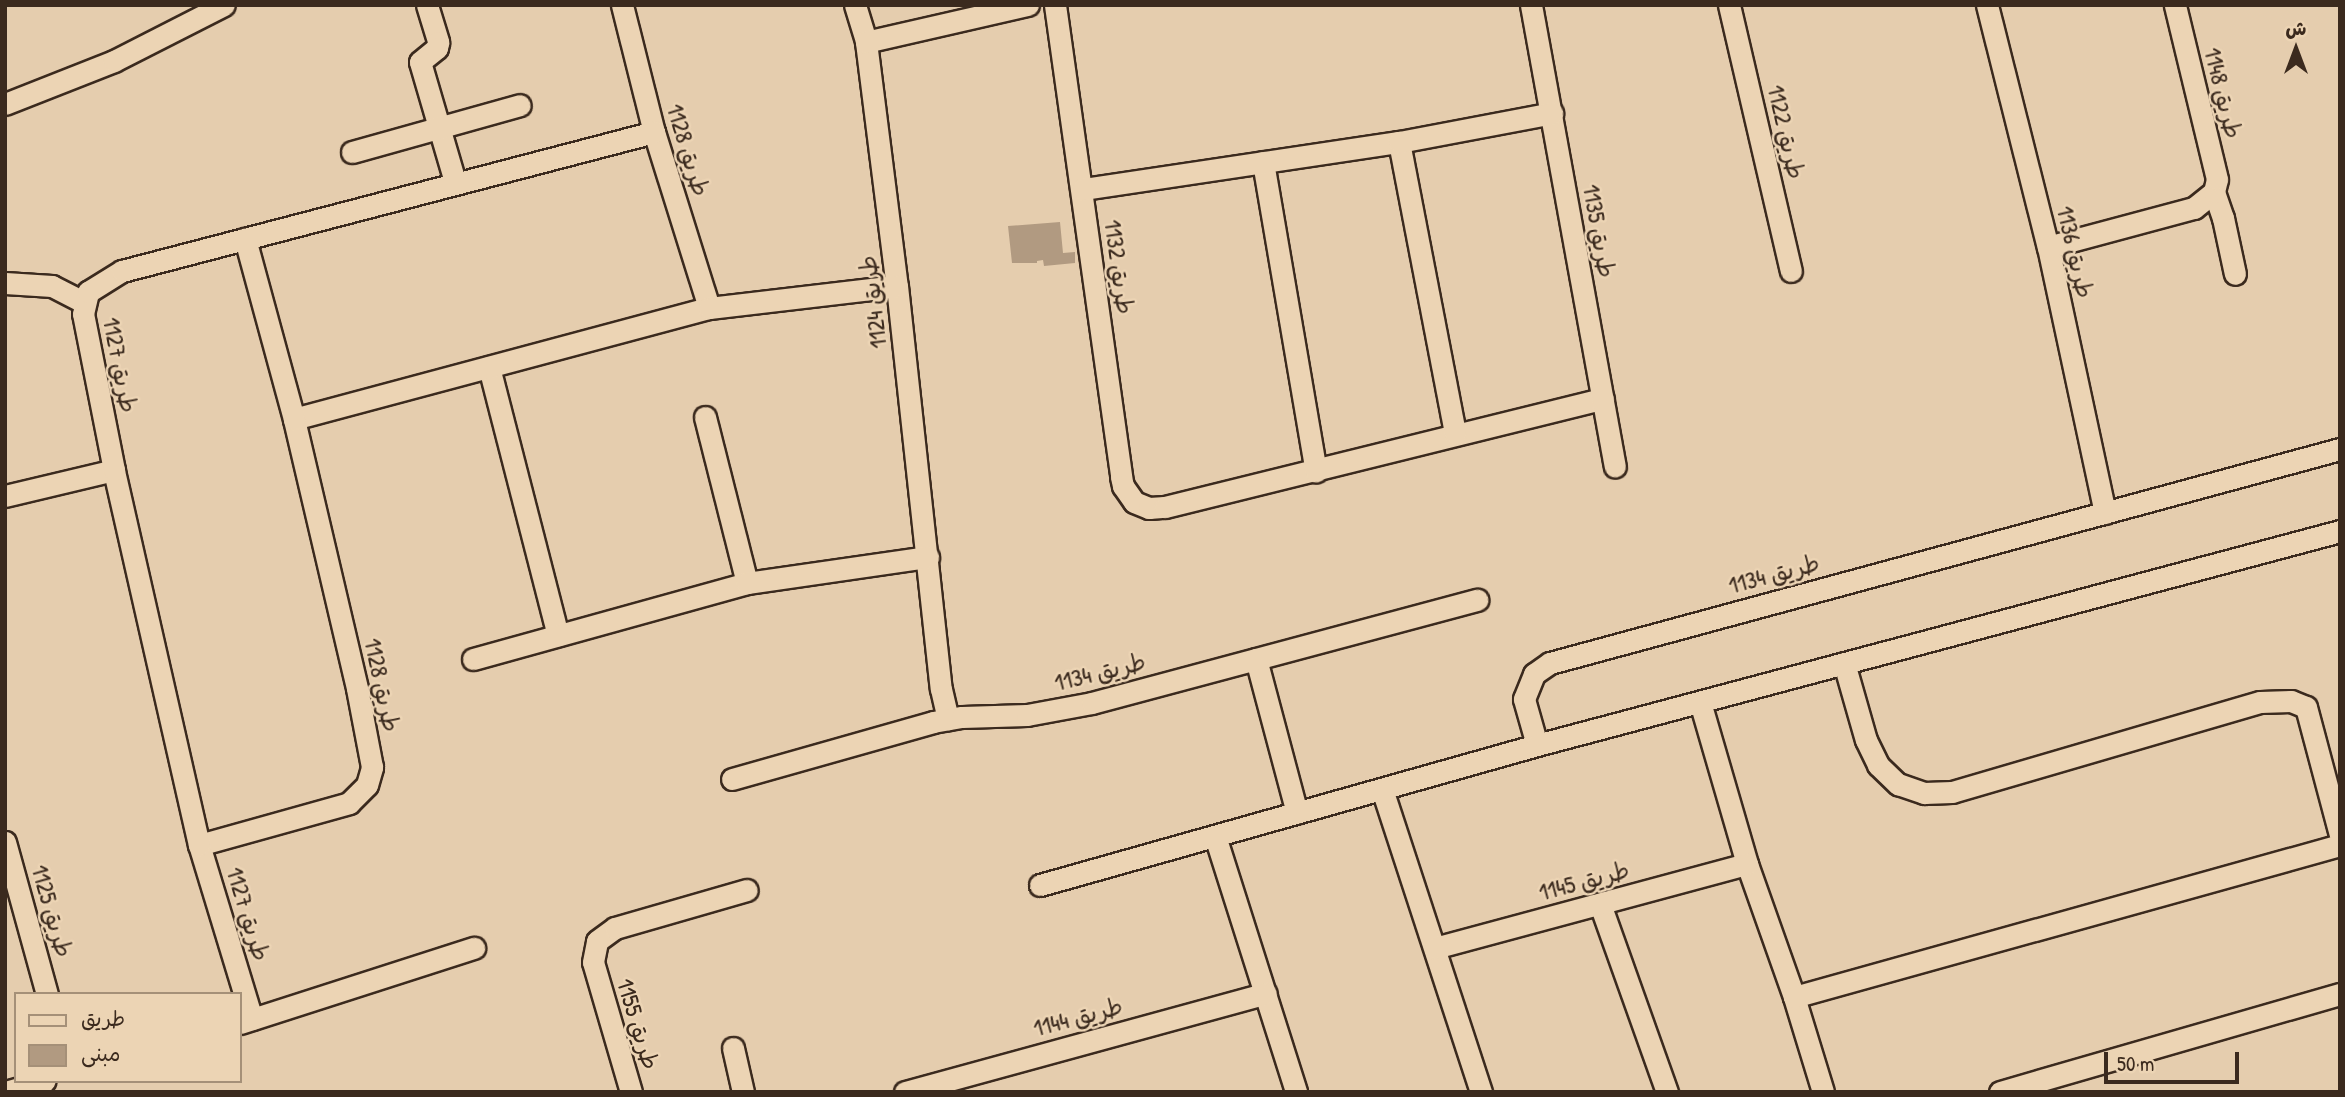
<!DOCTYPE html>
<meta charset="utf-8">
<style>
body{margin:0}
#map{position:relative;width:2345px;height:1097px;overflow:hidden;background:#e5cdae;font-family:"Patrick Hand","Playpen Sans Arabic",sans-serif}
div>[style]{position:absolute}
.building>*{inset:0;background:#b19a81}
.roads{filter:drop-shadow(2px 0 #3b2a1e) drop-shadow(-2px 0 #3b2a1e) drop-shadow(0 2px #3b2a1e) drop-shadow(0 -2px #3b2a1e)}
.street>*{height:21px;margin:-10.5px;padding:0 10.5px;transform-origin:10.5px;border-radius:10.5px;background:#ecd4b4}
span{translate:-50% -50%;white-space:nowrap;text-align:center;line-height:1.15;-webkit-text-stroke:5px #ecd4b4;paint-order:stroke}
.street-label{font-size:24px;color:#3b2a1e}
.frame{position:absolute;inset:0;border:7px solid #3b2a1e;pointer-events:none}
.legend{position:absolute;left:14px;top:992px;width:228px;height:91px;box-sizing:border-box;background:#ecd4b4;border:2px solid #a59078;margin:0;padding:9px 12px;list-style:none;font-size:21px;color:#3b2a1e}
.legend li{display:flex;align-items:center;gap:14px;height:35px}
.legend b{width:35px;border:2px solid #a59078}
.north{position:absolute;left:2261px;top:14px;width:70px;height:70px;-webkit-text-stroke:5px #ecd4b4;paint-order:stroke;rotate:0deg;font-size:19px;font-weight:700;line-height:28px;text-align:center;color:#3b2a1e}
.north::after{content:'';display:block;margin:auto;width:24px;height:32px;background:#3b2a1e;clip-path:polygon(50% 0,100% 100%,50% 72%,0 100%)}
.scale{position:absolute;left:2104px;top:1052px;width:135px;height:32px;box-sizing:border-box;border:4px solid #3b2a1e;border-top:0;padding-left:9px;font-size:21px;line-height:24px;white-space:nowrap;color:#3b2a1e;-webkit-text-stroke:5px #ecd4b4;paint-order:stroke}
</style>
<div id="map">
<div class="building">
<i style="clip-path:polygon(1060px 222px,1063px 253px,1075px 252px,1075px 263px,1044px 266px,1043px 260px,1037px 261px,1037px 263px,1012px 263px,1008px 226px)"></i>
</div>
<div class="roads">
<div class="street">
<i style="left:427px;top:5px;width:39px;rotate:73deg"></i>
<i style="left:438px;top:42px;width:6px;rotate:99deg"></i>
<i style="left:437px;top:48px;width:22px;rotate:141deg"></i>
<i style="left:420px;top:62px;width:125px;rotate:73.7deg"></i>
<i style="left:622px;top:5px;width:131px;rotate:75.9deg"></i>
<i style="left:654px;top:132px;width:184px;rotate:72.6deg"></i>
<i style="left:855px;top:5px;width:39px;rotate:73deg"></i>
<i style="left:866px;top:42px;width:246px;rotate:82.8deg"></i>
<i style="left:897px;top:286px;width:405px;rotate:83.8deg"></i>
<i style="left:941px;top:689px;width:31px;rotate:77deg"></i>
<i style="left:1055px;top:5px;width:477px;rotate:82deg"></i>
<i style="left:1121px;top:477px;width:9px;rotate:77deg"></i>
<i style="left:1123px;top:486px;width:19px;rotate:55deg"></i>
<i style="left:1134px;top:502px;width:16px;rotate:22deg"></i>
<i style="left:1149px;top:508px;width:16px;rotate:-4deg"></i>
<i style="left:1165px;top:507px;width:451px;rotate:-13.9deg"></i>
<i style="left:1531px;top:5px;width:469px;rotate:79.7deg"></i>
<i style="left:1729px;top:5px;width:273px;rotate:76.9deg"></i>
<i style="left:1987px;top:5px;width:250px;rotate:75.9deg"></i>
<i style="left:2048px;top:247px;width:272px;rotate:77.9deg"></i>
<i style="left:866px;top:42px;width:166px;rotate:-12.9deg"></i>
<i style="left:5px;top:104px;width:117px;rotate:-21.5deg"></i>
<i style="left:114px;top:61px;width:123px;rotate:-27deg"></i>
<i style="left:1399px;top:142px;width:297px;rotate:79.1deg"></i>
<i style="left:352px;top:152px;width:174px;rotate:-15.6deg"></i>
<i style="left:1263px;top:162px;width:314px;rotate:80.3deg"></i>
<i style="left:1083px;top:189px;width:319px;rotate:-8.5deg"></i>
<i style="left:1399px;top:142px;width:156px;rotate:-10.7deg"></i>
<i style="left:2214px;top:192px;width:28px;rotate:71deg"></i>
<i style="left:2223px;top:218px;width:57px;rotate:77.9deg"></i>
<i style="left:2048px;top:247px;width:151px;rotate:-15deg"></i>
<i style="left:2194px;top:208px;width:26px;rotate:-39deg"></i>
<i style="left:2214px;top:192px;width:13px;rotate:-77deg"></i>
<i style="left:2217px;top:179px;width:179px;rotate:-103.6deg"></i>
<i style="left:5px;top:283px;width:47px;rotate:3.7deg"></i>
<i style="left:52px;top:286px;width:37px;rotate:27deg"></i>
<i style="left:489px;top:367px;width:277px;rotate:75.6deg"></i>
<i style="left:705px;top:417px;width:171px;rotate:75.8deg"></i>
<i style="left:294px;top:419px;width:430px;rotate:-15deg"></i>
<i style="left:709px;top:308px;width:189px;rotate:-6.7deg"></i>
<i style="left:5px;top:496px;width:112px;rotate:-13.4deg"></i>
<i style="left:473px;top:659px;width:284px;rotate:-15.5deg"></i>
<i style="left:747px;top:583px;width:183px;rotate:-8.2deg"></i>
<i style="left:1256px;top:659px;width:159px;rotate:75.1deg"></i>
<i style="left:1844px;top:663px;width:80px;rotate:74.1deg"></i>
<i style="left:1866px;top:740px;width:28px;rotate:64deg"></i>
<i style="left:1878px;top:765px;width:28px;rotate:44deg"></i>
<i style="left:1898px;top:784px;width:28px;rotate:19deg"></i>
<i style="left:1924px;top:793px;width:28px;rotate:-2deg"></i>
<i style="left:1952px;top:792px;width:321px;rotate:-16.3deg"></i>
<i style="left:2260px;top:702px;width:31px;rotate:-2deg"></i>
<i style="left:2291px;top:701px;width:16px;rotate:22deg"></i>
<i style="left:2306px;top:707px;width:132px;rotate:75.1deg"></i>
<i style="left:1700px;top:702px;width:169px;rotate:73.8deg"></i>
<i style="left:1747px;top:864px;width:141px;rotate:70.5deg"></i>
<i style="left:1794px;top:997px;width:99px;rotate:73deg"></i>
<i style="left:1537px;top:745px;width:48px;rotate:-105.8deg"></i>
<i style="left:1524px;top:699px;width:27px;rotate:-68deg"></i>
<i style="left:1534px;top:674px;width:19px;rotate:-35deg"></i>
<i style="left:1550px;top:663px;width:818px;rotate:-15.16deg"></i>
<i style="left:732px;top:779px;width:209px;rotate:-15.8deg"></i>
<i style="left:933px;top:722px;width:29px;rotate:-10deg"></i>
<i style="left:962px;top:717px;width:65px;rotate:-1.8deg"></i>
<i style="left:1027px;top:715px;width:66px;rotate:-10.5deg"></i>
<i style="left:1092px;top:703px;width:399px;rotate:-15deg"></i>
<i style="left:1382px;top:789px;width:319px;rotate:71.9deg"></i>
<i style="left:1215px;top:836px;width:269px;rotate:72.4deg"></i>
<i style="left:5px;top:842px;width:158px;rotate:74.6deg"></i>
<i style="left:199px;top:845px;width:156px;rotate:-15.6deg"></i>
<i style="left:349px;top:803px;width:25px;rotate:-45deg"></i>
<i style="left:367px;top:785px;width:19px;rotate:-74deg"></i>
<i style="left:372px;top:767px;width:80px;rotate:-100.8deg"></i>
<i style="left:357px;top:688px;width:276px;rotate:-103.2deg"></i>
<i style="left:294px;top:419px;width:187px;rotate:-105.2deg"></i>
<i style="left:1040px;top:885px;width:516px;rotate:-15.73deg"></i>
<i style="left:1537px;top:745px;width:831px;rotate:-14.92deg"></i>
<i style="left:1600px;top:904px;width:200px;rotate:70.4deg"></i>
<i style="left:1435px;top:948px;width:323px;rotate:-15.1deg"></i>
<i style="left:1794px;top:997px;width:567px;rotate:-15.56deg"></i>
<i style="left:252px;top:1019px;width:182px;rotate:-106.9deg"></i>
<i style="left:199px;top:845px;width:385px;rotate:-102.8deg"></i>
<i style="left:114px;top:470px;width:159px;rotate:-101.2deg"></i>
<i style="left:83px;top:314px;width:23px;rotate:-77deg"></i>
<i style="left:88px;top:292px;width:40px;rotate:-32deg"></i>
<i style="left:122px;top:271px;width:550px;rotate:-14.64deg"></i>
<i style="left:240px;top:1023px;width:246px;rotate:-17.8deg"></i>
<i style="left:733px;top:1048px;width:45px;rotate:77.2deg"></i>
<i style="left:5px;top:1092px;width:41px;rotate:-15.8deg"></i>
<i style="left:631px;top:1092px;width:135px;rotate:-106.3deg"></i>
<i style="left:593px;top:962px;width:21px;rotate:-79deg"></i>
<i style="left:597px;top:941px;width:22px;rotate:-36deg"></i>
<i style="left:615px;top:928px;width:137px;rotate:-16.1deg"></i>
<i style="left:905px;top:1092px;width:374px;rotate:-15.3deg"></i>
<i style="left:2000px;top:1092px;width:354px;rotate:-16.1deg"></i>
</div>
</div>
<div class="street-label">
<span style="left:2223px;top:93px;rotate:76deg">طريق 1148</span>
<span style="left:1786px;top:132px;rotate:77deg">طريق 1122</span>
<span style="left:688px;top:150px;rotate:73deg">طريق 1128</span>
<span style="left:1599px;top:231px;rotate:80deg">طريق 1135</span>
<span style="left:2075px;top:252px;rotate:77deg">طريق 1136</span>
<span style="left:1119px;top:267px;rotate:82deg">طريق 1132</span>
<span style="left:873px;top:302px;rotate:-97deg">طريق 1124</span>
<span style="left:120px;top:365px;rotate:79deg">طريق 1127</span>
<span style="left:1774px;top:574px;rotate:-15deg">طريق 1134</span>
<span style="left:1100px;top:672px;rotate:-14deg">طريق 1134</span>
<span style="left:382px;top:685px;rotate:78deg">طريق 1128</span>
<span style="left:1584px;top:881px;rotate:-15deg">طريق 1145</span>
<span style="left:52px;top:911px;rotate:74deg">طريق 1125</span>
<span style="left:248px;top:914px;rotate:73deg">طريق 1127</span>
<span style="left:1078px;top:1017px;rotate:-15deg">طريق 1144</span>
<span style="left:638px;top:1024px;rotate:73deg">طريق 1155</span>
</div>
<div class="frame"></div>
<ul class="legend">
<li><b style="height:9px;background:#ecd4b4"></b>طريق</li>
<li><b style="height:19px;background:#b19a81"></b>مبنى</li>
</ul>
<div class="north">ش</div>
<div class="scale">50 m</div>
</div>
